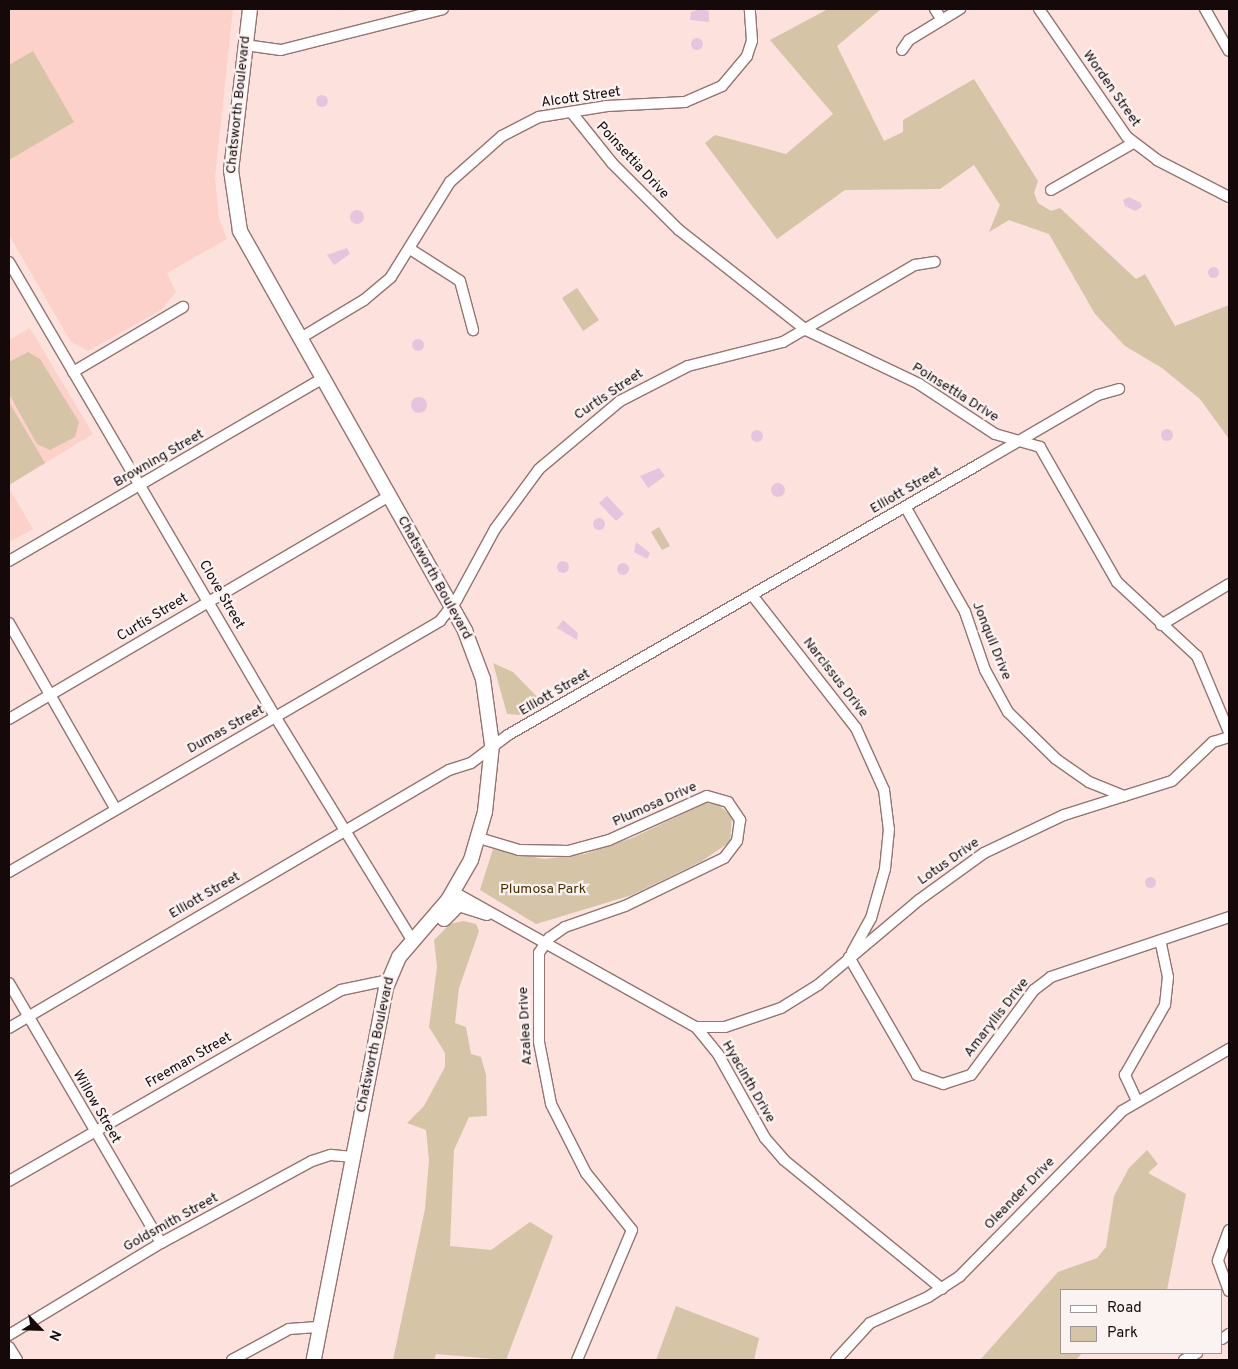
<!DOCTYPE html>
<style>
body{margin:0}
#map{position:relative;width:1238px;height:1369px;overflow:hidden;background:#fde1dc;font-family:Overpass,sans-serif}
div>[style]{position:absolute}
.built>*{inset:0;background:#fcd1ca}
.green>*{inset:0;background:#d5c4a6}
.water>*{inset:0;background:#e7c4de}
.round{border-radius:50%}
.roads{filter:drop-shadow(1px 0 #937470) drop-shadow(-1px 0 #937470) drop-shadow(0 1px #937470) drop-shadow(0 -1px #937470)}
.minor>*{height:10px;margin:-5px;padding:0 5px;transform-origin:5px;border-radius:5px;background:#fff}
.major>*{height:14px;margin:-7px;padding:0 7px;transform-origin:7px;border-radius:7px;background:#fff}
span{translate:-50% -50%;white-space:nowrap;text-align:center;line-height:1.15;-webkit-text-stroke:4.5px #fbf3f2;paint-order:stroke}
.street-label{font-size:14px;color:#150a09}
.park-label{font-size:14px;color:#453002}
.frame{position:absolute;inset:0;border:10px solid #150a09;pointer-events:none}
.legend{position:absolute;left:1060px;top:1289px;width:162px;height:65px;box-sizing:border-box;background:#fbf3f2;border:1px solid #9f9695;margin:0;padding:6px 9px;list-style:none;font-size:15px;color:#150a09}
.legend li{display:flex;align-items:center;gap:10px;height:25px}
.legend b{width:25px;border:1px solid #9f9695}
.north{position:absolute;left:15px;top:1304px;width:50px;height:50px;-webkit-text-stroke:4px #fbf3f2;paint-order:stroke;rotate:114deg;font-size:14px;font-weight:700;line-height:20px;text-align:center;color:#150a09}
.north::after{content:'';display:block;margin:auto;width:18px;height:22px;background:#150a09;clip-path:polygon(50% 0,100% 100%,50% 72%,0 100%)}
</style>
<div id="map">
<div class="built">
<i style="clip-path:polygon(9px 9px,233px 9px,215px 177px,219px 219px,227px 239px,167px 273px,176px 292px,161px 310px,88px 351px,71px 342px,9px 235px)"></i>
<i style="clip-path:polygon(30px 328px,93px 434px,9px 485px,9px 340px)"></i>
<i style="clip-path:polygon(9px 488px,33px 529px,9px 542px)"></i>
</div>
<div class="green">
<i style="clip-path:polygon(828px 9px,881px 9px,837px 46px,884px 141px,903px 132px,903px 120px,974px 79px,1038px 181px,1034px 193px,1038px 203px,1051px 211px,1060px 208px,1136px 279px,1145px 274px,1175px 326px,1229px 305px,1229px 439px,1200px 399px,1162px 368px,1125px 346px,1095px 314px,1049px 234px,1009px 220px,989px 232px,1000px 205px,974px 165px,940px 189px,845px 190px,777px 239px,705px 143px,715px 135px,786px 154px,833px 114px,770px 40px)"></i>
<i style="clip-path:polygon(33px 51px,74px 122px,9px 160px,9px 65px)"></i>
<i style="clip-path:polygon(577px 288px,599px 320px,583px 331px,562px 298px)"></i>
<i style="clip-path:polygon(28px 352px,40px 359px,79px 422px,75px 437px,50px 450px,37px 444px,9px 394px,9px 362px)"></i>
<i style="clip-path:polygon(9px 402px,45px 463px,9px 485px)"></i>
<i style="clip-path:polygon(659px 527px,670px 546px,662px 550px,651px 532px)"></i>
<i style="clip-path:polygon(493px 663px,513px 672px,542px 702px,519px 715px,507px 714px)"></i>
<i style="clip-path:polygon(706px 803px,719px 805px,732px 817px,730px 842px,702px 861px,632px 895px,536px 924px,480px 890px,493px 849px,544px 859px,585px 854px,632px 838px)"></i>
<i style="clip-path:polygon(463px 921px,476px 924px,479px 931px,459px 988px,455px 1023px,466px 1027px,471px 1054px,481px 1057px,486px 1075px,487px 1116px,469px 1117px,454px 1150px,450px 1246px,491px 1250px,530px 1222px,553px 1236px,506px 1360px,436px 1354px,434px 1360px,393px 1360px,425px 1209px,429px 1160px,426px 1130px,407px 1123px,424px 1106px,445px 1067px,445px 1053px,429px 1027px,437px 967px,434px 940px,450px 924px)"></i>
<i style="clip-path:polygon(1147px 1150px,1158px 1164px,1148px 1173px,1186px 1194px,1167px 1290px,1062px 1290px,1062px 1353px,1082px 1353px,1076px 1360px,980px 1360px,1058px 1272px,1097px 1258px,1106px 1247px,1114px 1196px,1129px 1168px)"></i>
<i style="clip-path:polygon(676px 1306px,759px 1338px,754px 1360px,656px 1360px)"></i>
</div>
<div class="water">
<i style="clip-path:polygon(701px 9px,709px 11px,709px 22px,690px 20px,691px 12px)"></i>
<i class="round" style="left:691px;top:38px;width:12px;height:12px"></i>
<i class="round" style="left:316px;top:95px;width:12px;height:12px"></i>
<i style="clip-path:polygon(1129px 197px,1141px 203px,1142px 207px,1135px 211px,1125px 206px,1123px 200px)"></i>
<i class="round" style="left:350px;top:210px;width:14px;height:14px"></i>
<i style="clip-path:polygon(347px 248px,350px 254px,334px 265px,327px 255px)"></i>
<i class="round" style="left:1207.5px;top:266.5px;width:11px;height:11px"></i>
<i class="round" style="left:412px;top:339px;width:12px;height:12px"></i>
<i class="round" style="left:411px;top:397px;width:16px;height:16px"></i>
<i class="round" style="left:1161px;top:429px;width:12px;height:12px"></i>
<i class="round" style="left:751px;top:430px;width:12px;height:12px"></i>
<i style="clip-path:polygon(659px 468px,665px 476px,648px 488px,640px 476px)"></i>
<i class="round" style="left:771px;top:483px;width:14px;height:14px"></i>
<i style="clip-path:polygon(607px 496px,624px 514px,616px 521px,599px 503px)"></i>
<i class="round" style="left:593px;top:518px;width:12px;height:12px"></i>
<i style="clip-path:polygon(636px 542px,650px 553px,647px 559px,634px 552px)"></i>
<i class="round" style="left:557px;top:561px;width:12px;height:12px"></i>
<i class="round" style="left:617px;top:563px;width:12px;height:12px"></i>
<i style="clip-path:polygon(563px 620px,578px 633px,577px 640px,557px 628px)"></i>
<i class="round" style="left:1144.5px;top:876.5px;width:11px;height:11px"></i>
</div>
<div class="roads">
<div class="minor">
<i style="left:935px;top:9px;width:13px;rotate:58deg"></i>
<i style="left:1039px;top:9px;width:155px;rotate:55.5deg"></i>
<i style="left:1127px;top:137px;width:38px;rotate:37deg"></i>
<i style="left:1157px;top:160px;width:81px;rotate:27.2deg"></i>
<i style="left:1205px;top:9px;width:48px;rotate:60.3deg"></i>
<i style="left:245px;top:45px;width:36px;rotate:8deg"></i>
<i style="left:281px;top:50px;width:167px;rotate:-14.2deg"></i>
<i style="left:902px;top:50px;width:12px;rotate:-55deg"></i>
<i style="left:909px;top:40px;width:60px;rotate:-31.3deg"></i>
<i style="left:572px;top:113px;width:64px;rotate:51.3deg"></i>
<i style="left:612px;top:163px;width:95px;rotate:45deg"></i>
<i style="left:679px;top:230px;width:162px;rotate:38.2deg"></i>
<i style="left:806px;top:330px;width:125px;rotate:25.5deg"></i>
<i style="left:919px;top:384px;width:91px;rotate:33.3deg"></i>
<i style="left:995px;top:434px;width:47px;rotate:16.1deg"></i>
<i style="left:1040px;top:447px;width:155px;rotate:60.3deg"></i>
<i style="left:1117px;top:582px;width:109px;rotate:42.8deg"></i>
<i style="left:1197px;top:656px;width:82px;rotate:67.2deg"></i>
<i style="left:1051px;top:190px;width:95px;rotate:-29.8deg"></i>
<i style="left:410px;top:249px;width:59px;rotate:32.6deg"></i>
<i style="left:460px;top:281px;width:51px;rotate:75.1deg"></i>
<i style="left:9px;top:262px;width:528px;rotate:59.65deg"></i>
<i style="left:276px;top:718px;width:260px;rotate:58.5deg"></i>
<i style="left:299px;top:339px;width:76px;rotate:-31deg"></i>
<i style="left:364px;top:300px;width:35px;rotate:-40deg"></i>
<i style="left:391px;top:277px;width:112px;rotate:-58.2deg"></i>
<i style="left:450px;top:182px;width:69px;rotate:-41.5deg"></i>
<i style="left:502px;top:136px;width:42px;rotate:-27.2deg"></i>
<i style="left:539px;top:117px;width:69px;rotate:-9.2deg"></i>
<i style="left:607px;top:106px;width:78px;rotate:-2.9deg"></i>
<i style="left:685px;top:102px;width:40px;rotate:-23.4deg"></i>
<i style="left:722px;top:86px;width:39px;rotate:-50deg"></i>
<i style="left:747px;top:56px;width:16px;rotate:-72deg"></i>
<i style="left:752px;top:41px;width:32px;rotate:-94deg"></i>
<i style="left:73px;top:372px;width:128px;rotate:-30.6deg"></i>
<i style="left:906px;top:508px;width:120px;rotate:60.4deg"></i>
<i style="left:965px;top:612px;width:61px;rotate:71deg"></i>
<i style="left:985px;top:670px;width:48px;rotate:61.3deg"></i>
<i style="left:1008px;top:712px;width:67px;rotate:44.4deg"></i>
<i style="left:1056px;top:759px;width:40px;rotate:34.9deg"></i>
<i style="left:1089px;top:782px;width:38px;rotate:22deg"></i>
<i style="left:9px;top:561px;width:362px;rotate:-30.2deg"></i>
<i style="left:752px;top:595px;width:169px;rotate:52deg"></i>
<i style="left:856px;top:728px;width:68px;rotate:65.7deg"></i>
<i style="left:884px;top:790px;width:39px;rotate:83deg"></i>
<i style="left:889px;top:829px;width:40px;rotate:95.7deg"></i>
<i style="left:885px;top:869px;width:51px;rotate:105.9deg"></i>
<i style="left:871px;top:918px;width:39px;rotate:119deg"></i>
<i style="left:9px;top:623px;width:213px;rotate:60.2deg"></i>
<i style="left:1161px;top:625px;width:79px;rotate:-31.1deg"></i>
<i style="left:9px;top:719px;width:441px;rotate:-30.4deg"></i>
<i style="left:479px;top:838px;width:42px;rotate:16.7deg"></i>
<i style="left:519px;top:850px;width:49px;rotate:1.2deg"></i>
<i style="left:568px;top:851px;width:42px;rotate:-15deg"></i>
<i style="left:609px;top:840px;width:107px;rotate:-24.2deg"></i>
<i style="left:707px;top:796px;width:22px;rotate:16deg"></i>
<i style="left:728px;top:802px;width:22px;rotate:56deg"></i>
<i style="left:740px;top:820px;width:21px;rotate:98deg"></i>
<i style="left:737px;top:841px;width:21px;rotate:127deg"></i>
<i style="left:724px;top:858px;width:110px;rotate:154.1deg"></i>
<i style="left:625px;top:906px;width:64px;rotate:160.7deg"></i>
<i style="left:565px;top:927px;width:19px;rotate:145deg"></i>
<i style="left:549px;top:938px;width:18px;rotate:124deg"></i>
<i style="left:539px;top:953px;width:89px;rotate:90deg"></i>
<i style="left:539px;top:1042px;width:63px;rotate:79deg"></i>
<i style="left:551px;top:1104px;width:77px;rotate:63.1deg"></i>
<i style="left:586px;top:1173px;width:73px;rotate:51.1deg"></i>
<i style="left:632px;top:1230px;width:141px;rotate:112.9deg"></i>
<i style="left:9px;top:872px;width:499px;rotate:-30.2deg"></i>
<i style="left:440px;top:621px;width:28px;rotate:-52deg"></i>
<i style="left:457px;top:599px;width:80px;rotate:-61.5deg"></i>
<i style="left:495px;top:529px;width:74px;rotate:-53.7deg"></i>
<i style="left:539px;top:469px;width:106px;rotate:-40deg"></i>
<i style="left:620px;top:401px;width:76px;rotate:-27.2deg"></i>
<i style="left:688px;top:366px;width:98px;rotate:-14.2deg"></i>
<i style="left:783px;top:342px;width:153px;rotate:-30.3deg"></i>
<i style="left:915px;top:265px;width:20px;rotate:-9deg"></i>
<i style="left:454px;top:892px;width:277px;rotate:29.2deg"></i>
<i style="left:696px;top:1027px;width:35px;rotate:51deg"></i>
<i style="left:718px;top:1054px;width:96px;rotate:60.8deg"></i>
<i style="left:765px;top:1138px;width:29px;rotate:49deg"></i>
<i style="left:784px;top:1160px;width:204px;rotate:39.2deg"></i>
<i style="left:849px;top:957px;width:136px;rotate:60deg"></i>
<i style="left:917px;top:1075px;width:28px;rotate:19deg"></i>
<i style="left:943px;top:1084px;width:29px;rotate:-18deg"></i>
<i style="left:971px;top:1075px;width:106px;rotate:-53.5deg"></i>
<i style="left:1034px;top:990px;width:21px;rotate:-37deg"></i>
<i style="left:1051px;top:977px;width:188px;rotate:-18.6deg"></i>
<i style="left:9px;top:983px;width:301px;rotate:59.7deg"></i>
<i style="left:696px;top:1027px;width:29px"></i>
<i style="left:725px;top:1027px;width:59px;rotate:-18.7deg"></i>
<i style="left:781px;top:1008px;width:44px;rotate:-31.9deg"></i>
<i style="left:818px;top:985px;width:132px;rotate:-40.1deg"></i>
<i style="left:919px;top:900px;width:80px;rotate:-35.9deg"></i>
<i style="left:984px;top:853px;width:89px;rotate:-25.4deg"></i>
<i style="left:1064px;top:815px;width:113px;rotate:-17.5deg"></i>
<i style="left:1172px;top:781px;width:57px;rotate:-43.6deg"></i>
<i style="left:1213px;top:742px;width:17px;rotate:-17deg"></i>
<i style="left:9px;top:1028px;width:510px;rotate:-30.39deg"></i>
<i style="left:449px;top:770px;width:23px;rotate:-18deg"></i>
<i style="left:471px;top:763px;width:46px;rotate:-37.1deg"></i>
<i style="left:508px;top:735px;width:546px;rotate:-29.9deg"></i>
<i style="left:981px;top:463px;width:135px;rotate:-30.2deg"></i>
<i style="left:1098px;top:395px;width:22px;rotate:-16deg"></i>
<i style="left:1137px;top:1101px;width:29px;rotate:-115deg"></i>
<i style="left:1125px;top:1075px;width:81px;rotate:-60.3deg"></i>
<i style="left:1165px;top:1005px;width:28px;rotate:-84deg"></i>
<i style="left:1168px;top:977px;width:34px;rotate:-102deg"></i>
<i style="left:9px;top:1181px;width:383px;rotate:-29.9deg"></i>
<i style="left:341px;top:990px;width:48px;rotate:-12deg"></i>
<i style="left:1229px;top:1230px;width:33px;rotate:110deg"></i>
<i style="left:1218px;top:1261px;width:32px;rotate:70deg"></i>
<i style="left:9px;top:1335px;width:178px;rotate:-31.2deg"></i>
<i style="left:161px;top:1243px;width:172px;rotate:-28.5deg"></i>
<i style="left:312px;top:1161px;width:20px;rotate:-18deg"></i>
<i style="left:331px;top:1155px;width:22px;rotate:5deg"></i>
<i style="left:1222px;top:1339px;width:9px;rotate:-36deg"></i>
<i style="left:9px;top:1347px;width:15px;rotate:58deg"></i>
<i style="left:232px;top:1360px;width:65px;rotate:-28.5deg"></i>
<i style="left:289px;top:1329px;width:32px;rotate:-4deg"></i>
<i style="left:836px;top:1360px;width:50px;rotate:-47.4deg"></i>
<i style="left:870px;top:1323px;width:64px;rotate:-24.1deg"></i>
<i style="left:928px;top:1297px;width:38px;rotate:-33deg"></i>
<i style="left:960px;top:1276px;width:231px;rotate:-45.5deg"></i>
<i style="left:1122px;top:1111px;width:124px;rotate:-30.1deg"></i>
<i style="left:1184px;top:1360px;width:15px;rotate:-28deg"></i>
</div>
<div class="major">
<i style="left:250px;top:9px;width:162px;rotate:96.7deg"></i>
<i style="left:231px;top:170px;width:62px;rotate:81.6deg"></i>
<i style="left:240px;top:231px;width:459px;rotate:60.6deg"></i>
<i style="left:465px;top:631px;width:51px;rotate:69.4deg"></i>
<i style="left:483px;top:679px;width:67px;rotate:82.2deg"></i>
<i style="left:492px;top:745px;width:67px;rotate:96deg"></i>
<i style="left:485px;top:812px;width:50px;rotate:106.3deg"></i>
<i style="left:471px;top:860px;width:46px;rotate:119.9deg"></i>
<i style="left:448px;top:900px;width:75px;rotate:130.7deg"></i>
<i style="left:399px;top:957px;width:34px;rotate:113deg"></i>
<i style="left:386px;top:988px;width:379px;rotate:101deg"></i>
<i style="left:444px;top:919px;width:21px;rotate:-45deg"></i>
<i style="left:459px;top:904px;width:29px;rotate:18deg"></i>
</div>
</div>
<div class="street-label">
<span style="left:1111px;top:89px;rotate:55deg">Worden Street</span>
<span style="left:581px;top:98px;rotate:-8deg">Alcott Street</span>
<span style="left:239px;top:105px;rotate:-84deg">Chatsworth Boulevard</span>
<span style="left:632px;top:161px;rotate:47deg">Poinsettia Drive</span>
<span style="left:955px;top:393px;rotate:32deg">Poinsettia Drive</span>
<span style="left:609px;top:395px;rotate:-34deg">Curtis Street</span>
<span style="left:159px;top:459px;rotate:-30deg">Browning Street</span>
<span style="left:906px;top:491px;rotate:-30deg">Elliott Street</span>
<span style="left:434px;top:578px;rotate:61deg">Chatsworth Boulevard</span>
<span style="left:221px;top:595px;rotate:60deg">Clove Street</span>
<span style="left:153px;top:618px;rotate:-31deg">Curtis Street</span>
<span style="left:991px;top:641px;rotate:68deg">Jonquil Drive</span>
<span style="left:835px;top:678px;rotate:52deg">Narcissus Drive</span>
<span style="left:555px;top:693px;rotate:-30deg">Elliott Street</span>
<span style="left:226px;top:730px;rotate:-29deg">Dumas Street</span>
<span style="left:655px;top:805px;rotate:-24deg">Plumosa Drive</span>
<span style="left:949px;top:862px;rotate:-35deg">Lotus Drive</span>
<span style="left:205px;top:896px;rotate:-30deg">Elliott Street</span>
<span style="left:997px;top:1018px;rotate:-52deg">Amaryllis Drive</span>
<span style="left:526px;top:1026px;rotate:-93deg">Azalea Drive</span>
<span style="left:376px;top:1045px;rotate:-78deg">Chatsworth Boulevard</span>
<span style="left:189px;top:1061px;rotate:-30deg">Freeman Street</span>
<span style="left:748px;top:1082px;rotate:60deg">Hyacinth Drive</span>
<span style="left:96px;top:1107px;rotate:60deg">Willow Street</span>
<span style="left:1020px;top:1194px;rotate:-46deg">Oleander Drive</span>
<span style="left:171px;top:1223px;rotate:-29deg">Goldsmith Street</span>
</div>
<div class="park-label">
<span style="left:543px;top:890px">Plumosa Park</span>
</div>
<div class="frame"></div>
<ul class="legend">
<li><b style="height:6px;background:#fff"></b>Road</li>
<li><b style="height:14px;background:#d5c4a6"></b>Park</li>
</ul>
<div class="north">N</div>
</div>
